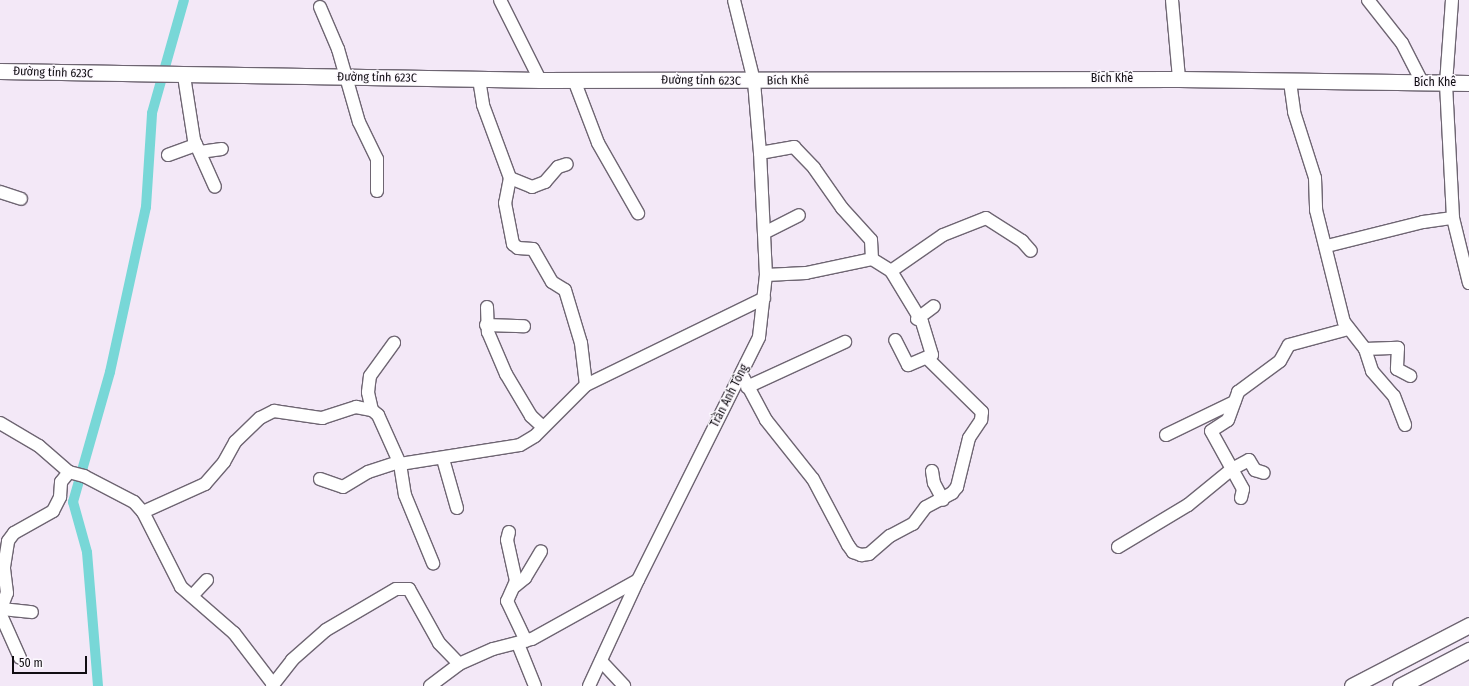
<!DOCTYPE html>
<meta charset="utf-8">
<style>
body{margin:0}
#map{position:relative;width:1469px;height:686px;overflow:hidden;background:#f3e8f7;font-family:"Fira Sans Condensed",sans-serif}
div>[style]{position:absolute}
.canal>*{height:10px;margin:-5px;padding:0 5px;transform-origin:5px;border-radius:5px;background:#78d7d7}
.roads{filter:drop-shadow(1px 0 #6e6572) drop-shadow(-1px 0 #6e6572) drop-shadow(0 1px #6e6572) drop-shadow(0 -1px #6e6572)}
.minor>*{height:12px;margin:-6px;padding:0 6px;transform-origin:6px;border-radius:6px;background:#fff}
.major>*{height:15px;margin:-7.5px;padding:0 7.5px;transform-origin:7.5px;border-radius:7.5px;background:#fff}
span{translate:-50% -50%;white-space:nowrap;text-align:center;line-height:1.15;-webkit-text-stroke:3px #fcf8fe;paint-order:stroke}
.street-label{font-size:12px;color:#100d12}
.scale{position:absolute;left:12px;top:656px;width:75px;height:18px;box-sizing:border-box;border:2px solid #100d12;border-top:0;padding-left:5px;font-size:12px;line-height:14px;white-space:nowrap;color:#100d12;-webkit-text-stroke:3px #fcf8fe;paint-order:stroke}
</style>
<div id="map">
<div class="canal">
<i style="left:98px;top:686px;width:134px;rotate:-94.7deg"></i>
<i style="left:87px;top:552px;width:52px;rotate:-105.6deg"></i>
<i style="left:73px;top:502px;width:135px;rotate:-74.1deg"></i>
<i style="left:110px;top:372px;width:169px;rotate:-77.7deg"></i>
<i style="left:146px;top:207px;width:94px;rotate:-86.3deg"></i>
<i style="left:152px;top:113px;width:117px;rotate:-74.2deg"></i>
</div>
<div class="roads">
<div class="minor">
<i style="left:500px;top:0;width:89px;rotate:63.4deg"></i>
<i style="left:1172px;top:0;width:79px;rotate:84.9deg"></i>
<i style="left:1368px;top:0;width:55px;rotate:51.7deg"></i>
<i style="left:1402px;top:43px;width:46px;rotate:62.9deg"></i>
<i style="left:1452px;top:0;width:84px;rotate:94.1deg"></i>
<i style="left:1446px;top:84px;width:134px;rotate:87deg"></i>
<i style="left:1453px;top:218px;width:67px;rotate:76.2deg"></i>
<i style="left:320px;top:7px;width:46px;rotate:66.8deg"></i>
<i style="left:338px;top:49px;width:76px;rotate:74deg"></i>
<i style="left:359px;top:122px;width:41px;rotate:64.1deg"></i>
<i style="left:377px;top:159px;width:32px;rotate:90deg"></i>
<i style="left:184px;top:76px;width:65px;rotate:81.1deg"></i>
<i style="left:194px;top:140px;width:51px;rotate:65.9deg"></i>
<i style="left:479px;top:79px;width:26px;rotate:81deg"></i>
<i style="left:483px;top:105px;width:78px;rotate:69.7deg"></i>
<i style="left:510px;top:178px;width:25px;rotate:101deg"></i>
<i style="left:505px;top:203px;width:42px;rotate:79deg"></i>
<i style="left:513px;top:244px;width:6px;rotate:39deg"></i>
<i style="left:518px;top:248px;width:15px;rotate:4deg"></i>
<i style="left:533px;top:249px;width:38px;rotate:60deg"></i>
<i style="left:552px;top:282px;width:15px;rotate:32deg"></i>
<i style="left:565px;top:290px;width:55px;rotate:73.2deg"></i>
<i style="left:581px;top:343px;width:42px;rotate:83.2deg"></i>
<i style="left:574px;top:80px;width:67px;rotate:69.1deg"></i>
<i style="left:598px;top:143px;width:81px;rotate:60.3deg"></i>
<i style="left:1290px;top:82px;width:30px;rotate:82deg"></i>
<i style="left:1294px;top:112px;width:69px;rotate:72.3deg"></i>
<i style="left:1315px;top:178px;width:32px;rotate:88deg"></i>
<i style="left:1316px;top:210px;width:115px;rotate:76deg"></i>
<i style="left:1344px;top:322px;width:34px;rotate:52deg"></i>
<i style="left:1365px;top:349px;width:23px;rotate:72deg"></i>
<i style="left:1372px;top:371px;width:33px;rotate:49deg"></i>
<i style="left:1394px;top:396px;width:31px;rotate:69deg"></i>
<i style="left:200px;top:152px;width:22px;rotate:-8deg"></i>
<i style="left:760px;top:153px;width:35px;rotate:-10deg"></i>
<i style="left:794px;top:147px;width:29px;rotate:46deg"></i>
<i style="left:814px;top:168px;width:49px;rotate:55deg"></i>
<i style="left:842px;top:208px;width:43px;rotate:47.8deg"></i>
<i style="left:871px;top:240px;width:19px;rotate:87deg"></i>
<i style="left:872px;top:259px;width:22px;rotate:32deg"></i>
<i style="left:891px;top:271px;width:60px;rotate:58.7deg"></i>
<i style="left:922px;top:322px;width:34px;rotate:73deg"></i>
<i style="left:932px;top:355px;width:26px;rotate:157deg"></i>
<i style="left:908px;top:365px;width:28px;rotate:-117deg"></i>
<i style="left:168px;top:155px;width:30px;rotate:-20deg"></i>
<i style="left:510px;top:178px;width:24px;rotate:22deg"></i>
<i style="left:532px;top:187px;width:14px;rotate:-21deg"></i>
<i style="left:545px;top:182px;width:20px;rotate:-49deg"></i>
<i style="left:558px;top:167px;width:9px;rotate:-18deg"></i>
<i style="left:0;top:192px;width:22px;rotate:18deg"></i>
<i style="left:764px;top:233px;width:39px;rotate:-27deg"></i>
<i style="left:1327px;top:246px;width:99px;rotate:-14deg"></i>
<i style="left:1423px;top:222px;width:30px;rotate:-8deg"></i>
<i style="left:891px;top:271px;width:63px;rotate:-34.7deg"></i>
<i style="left:943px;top:235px;width:46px;rotate:-21.6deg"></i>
<i style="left:986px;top:218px;width:43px;rotate:32.6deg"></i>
<i style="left:1022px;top:241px;width:13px;rotate:48deg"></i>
<i style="left:766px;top:275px;width:40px;rotate:-2.9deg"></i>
<i style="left:806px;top:273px;width:67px;rotate:-12deg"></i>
<i style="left:487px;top:307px;width:25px;rotate:88deg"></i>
<i style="left:488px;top:332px;width:46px;rotate:66.8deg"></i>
<i style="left:506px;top:374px;width:49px;rotate:59.2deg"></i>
<i style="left:531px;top:416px;width:16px;rotate:43deg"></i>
<i style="left:917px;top:319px;width:21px;rotate:-37deg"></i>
<i style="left:486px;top:325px;width:38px;rotate:2deg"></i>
<i style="left:1365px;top:349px;width:33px;rotate:-2deg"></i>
<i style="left:1398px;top:348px;width:21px;rotate:93deg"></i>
<i style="left:1397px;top:369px;width:15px;rotate:28deg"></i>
<i style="left:742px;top:375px;width:51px;rotate:61.9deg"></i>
<i style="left:766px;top:420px;width:75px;rotate:51.5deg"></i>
<i style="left:813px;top:479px;width:75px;rotate:62.1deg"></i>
<i style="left:848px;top:545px;width:9px;rotate:54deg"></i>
<i style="left:853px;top:552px;width:9px;rotate:21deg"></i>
<i style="left:861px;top:555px;width:8px;rotate:-7deg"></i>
<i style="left:869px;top:554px;width:28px;rotate:-41deg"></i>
<i style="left:890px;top:536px;width:26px;rotate:-28deg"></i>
<i style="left:913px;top:524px;width:21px;rotate:-53deg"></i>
<i style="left:926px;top:507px;width:30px;rotate:-28deg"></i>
<i style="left:952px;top:493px;width:8px;rotate:-50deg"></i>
<i style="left:957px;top:487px;width:50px;rotate:-76.2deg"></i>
<i style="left:969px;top:438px;width:22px;rotate:-56deg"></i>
<i style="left:981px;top:420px;width:8px;rotate:-83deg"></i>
<i style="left:982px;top:412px;width:76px;rotate:-135.5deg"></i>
<i style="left:747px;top:387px;width:108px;rotate:-24.7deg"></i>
<i style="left:372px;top:410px;width:18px;rotate:-103deg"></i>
<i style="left:368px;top:392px;width:16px;rotate:-83deg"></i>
<i style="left:370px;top:376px;width:41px;rotate:-54deg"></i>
<i style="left:0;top:423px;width:45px;rotate:30.5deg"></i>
<i style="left:39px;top:446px;width:40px;rotate:41deg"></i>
<i style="left:69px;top:472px;width:16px;rotate:15deg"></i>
<i style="left:84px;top:476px;width:56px;rotate:27.5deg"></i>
<i style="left:134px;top:502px;width:13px;rotate:48deg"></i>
<i style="left:143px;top:512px;width:84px;rotate:63.1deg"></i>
<i style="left:181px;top:587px;width:70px;rotate:41deg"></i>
<i style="left:234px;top:633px;width:64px;rotate:52.6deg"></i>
<i style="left:1166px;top:435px;width:76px;rotate:-25.9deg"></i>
<i style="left:443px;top:459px;width:51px;rotate:74.1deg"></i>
<i style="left:400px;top:464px;width:31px;rotate:81deg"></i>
<i style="left:405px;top:495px;width:74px;rotate:67.6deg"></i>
<i style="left:932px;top:471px;width:12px;rotate:81deg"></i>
<i style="left:934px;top:483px;width:19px;rotate:62deg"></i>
<i style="left:320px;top:479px;width:24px;rotate:19deg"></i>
<i style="left:343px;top:487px;width:29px;rotate:-31deg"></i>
<i style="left:368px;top:472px;width:29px;rotate:-18deg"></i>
<i style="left:1241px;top:498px;width:9px;rotate:-77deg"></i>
<i style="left:1243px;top:489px;width:23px;rotate:-119deg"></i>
<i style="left:1232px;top:469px;width:19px;rotate:-28deg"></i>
<i style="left:1249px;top:460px;width:12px;rotate:59deg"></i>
<i style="left:1255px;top:470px;width:9px;rotate:18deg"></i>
<i style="left:143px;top:512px;width:68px;rotate:-24.3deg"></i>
<i style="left:205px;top:484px;width:29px;rotate:-49deg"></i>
<i style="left:224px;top:462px;width:23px;rotate:-61deg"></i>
<i style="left:235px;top:442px;width:35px;rotate:-44deg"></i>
<i style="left:260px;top:418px;width:16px;rotate:-27deg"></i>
<i style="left:274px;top:411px;width:49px;rotate:8.3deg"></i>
<i style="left:322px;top:418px;width:36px;rotate:-18deg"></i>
<i style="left:356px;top:407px;width:16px;rotate:11deg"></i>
<i style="left:372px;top:410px;width:8px;rotate:40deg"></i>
<i style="left:378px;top:415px;width:54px;rotate:65.8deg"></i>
<i style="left:400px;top:464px;width:121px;rotate:-9deg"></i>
<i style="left:520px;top:445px;width:17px;rotate:-31deg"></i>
<i style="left:535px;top:436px;width:72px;rotate:-45deg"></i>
<i style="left:586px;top:385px;width:198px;rotate:-26deg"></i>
<i style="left:509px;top:532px;width:8px;rotate:104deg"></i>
<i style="left:507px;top:540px;width:42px;rotate:77.6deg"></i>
<i style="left:516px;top:581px;width:22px;rotate:114deg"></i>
<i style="left:507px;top:601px;width:44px;rotate:64.6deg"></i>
<i style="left:1118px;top:547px;width:82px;rotate:-31deg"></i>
<i style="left:1188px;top:505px;width:57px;rotate:-39.3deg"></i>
<i style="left:1232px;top:469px;width:43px;rotate:-118.9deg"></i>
<i style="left:1211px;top:431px;width:20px;rotate:-33deg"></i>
<i style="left:1228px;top:420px;width:30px;rotate:-70deg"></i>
<i style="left:1238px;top:392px;width:52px;rotate:-36.4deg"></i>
<i style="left:1280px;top:361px;width:18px;rotate:-61deg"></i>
<i style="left:1289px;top:345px;width:61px;rotate:-15.2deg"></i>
<i style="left:515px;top:586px;width:13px;rotate:-39deg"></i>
<i style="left:525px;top:578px;width:31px;rotate:-59deg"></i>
<i style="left:192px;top:596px;width:22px;rotate:-47deg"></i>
<i style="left:2px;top:609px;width:30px;rotate:6deg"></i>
<i style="left:0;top:611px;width:19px;rotate:-69deg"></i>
<i style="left:7px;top:593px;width:26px;rotate:-97deg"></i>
<i style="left:4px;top:567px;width:26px;rotate:-81deg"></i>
<i style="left:8px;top:541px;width:10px;rotate:-53deg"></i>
<i style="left:14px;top:533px;width:45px;rotate:-29.4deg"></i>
<i style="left:53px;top:511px;width:16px;rotate:-63deg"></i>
<i style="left:60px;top:497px;width:15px;rotate:-86deg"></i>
<i style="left:61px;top:482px;width:13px;rotate:-51deg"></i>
<i style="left:0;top:613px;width:49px;rotate:66deg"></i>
<i style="left:518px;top:644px;width:45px;rotate:68deg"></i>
<i style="left:601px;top:661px;width:34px;rotate:47deg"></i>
<i style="left:272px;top:686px;width:33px;rotate:-52deg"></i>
<i style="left:292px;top:660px;width:45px;rotate:-41.4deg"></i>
<i style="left:326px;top:630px;width:81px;rotate:-30.4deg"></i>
<i style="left:396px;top:589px;width:13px"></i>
<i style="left:409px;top:589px;width:62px;rotate:60.9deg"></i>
<i style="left:439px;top:643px;width:29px;rotate:46deg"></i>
<i style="left:459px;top:664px;width:37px;rotate:-24deg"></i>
<i style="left:493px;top:649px;width:40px;rotate:-14.4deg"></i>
<i style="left:532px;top:639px;width:121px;rotate:-29.1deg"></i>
<i style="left:430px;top:686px;width:36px;rotate:-37deg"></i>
<i style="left:589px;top:686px;width:117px;rotate:-65.2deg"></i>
<i style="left:638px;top:580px;width:271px;rotate:-63.5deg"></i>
<i style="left:759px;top:337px;width:62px;rotate:-83.6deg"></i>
<i style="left:766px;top:275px;width:122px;rotate:-92.8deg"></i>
<i style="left:760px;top:153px;width:72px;rotate:-94.8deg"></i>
<i style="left:754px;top:81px;width:83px;rotate:-103.9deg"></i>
</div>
<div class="major">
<i style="left:0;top:71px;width:540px;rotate:0.95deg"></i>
<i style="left:540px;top:80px;width:639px;rotate:-0.09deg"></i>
<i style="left:1179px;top:79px;width:290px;rotate:0.8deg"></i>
<i style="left:1352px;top:686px;width:132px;rotate:-27.5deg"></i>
<i style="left:1400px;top:686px;width:78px;rotate:-27.6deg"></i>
</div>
</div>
<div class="street-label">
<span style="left:53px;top:73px;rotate:2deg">Đường tỉnh 623C</span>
<span style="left:377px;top:78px;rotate:1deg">Đường tỉnh 623C</span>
<span style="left:1112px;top:79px">Bích Khê</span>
<span style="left:701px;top:81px;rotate:1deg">Đường tỉnh 623C</span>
<span style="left:788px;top:81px;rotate:-1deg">Bích Khê</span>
<span style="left:1435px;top:83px">Bích Khê</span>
<span style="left:730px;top:396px;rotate:-63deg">Trần Anh Tông</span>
</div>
<div class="scale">50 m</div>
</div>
